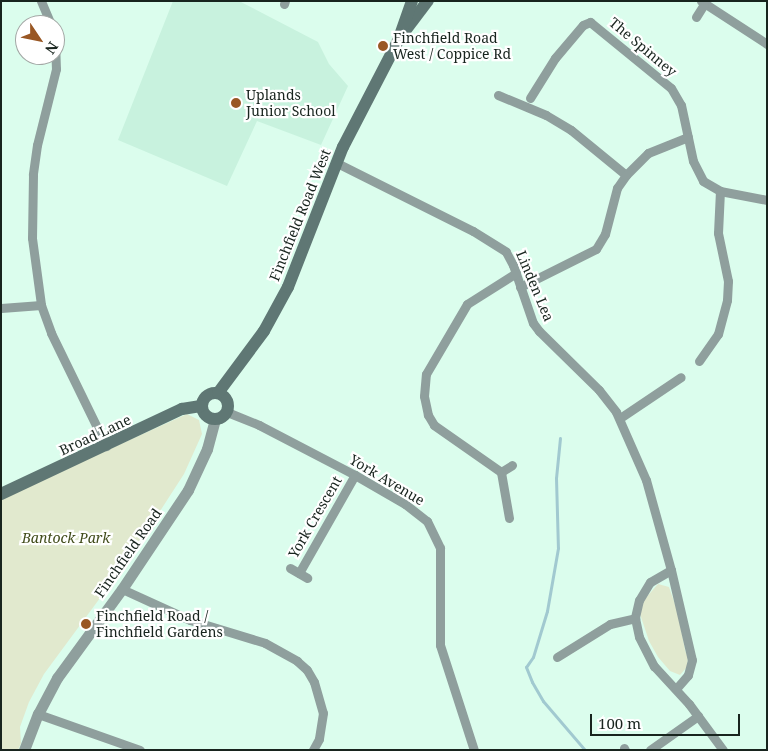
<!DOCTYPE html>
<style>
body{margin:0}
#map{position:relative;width:768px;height:751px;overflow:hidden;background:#dbfded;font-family:"Noto Serif",serif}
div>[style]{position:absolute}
.built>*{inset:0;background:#c8f2de}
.green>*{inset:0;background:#e1e9ce}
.stream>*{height:3px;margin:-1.5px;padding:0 1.5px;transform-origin:1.5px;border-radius:1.5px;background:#a1c9d0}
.minor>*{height:9px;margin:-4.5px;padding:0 4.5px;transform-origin:4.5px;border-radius:4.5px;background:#8f9f9d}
.tertiary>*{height:11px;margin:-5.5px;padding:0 5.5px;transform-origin:5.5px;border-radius:5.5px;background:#8f9f9d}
.secondary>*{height:12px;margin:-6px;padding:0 6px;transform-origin:6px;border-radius:6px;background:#5f7774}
.secondary>.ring{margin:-6px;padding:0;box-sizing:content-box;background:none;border:12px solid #5f7774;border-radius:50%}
.dots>*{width:14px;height:14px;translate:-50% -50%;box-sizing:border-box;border:2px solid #fff;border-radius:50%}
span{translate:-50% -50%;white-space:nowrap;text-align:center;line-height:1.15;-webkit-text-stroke:4.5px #fff;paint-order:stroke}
.poi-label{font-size:14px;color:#18241e}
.left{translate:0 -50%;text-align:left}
.street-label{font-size:14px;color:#18241e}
.park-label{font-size:14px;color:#414c1b;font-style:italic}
.frame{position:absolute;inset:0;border:2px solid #18241e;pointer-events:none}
.north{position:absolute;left:15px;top:15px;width:50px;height:50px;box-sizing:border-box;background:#fff;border:1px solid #a3a7a5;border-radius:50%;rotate:124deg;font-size:14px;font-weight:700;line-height:20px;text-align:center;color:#18241e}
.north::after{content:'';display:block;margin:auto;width:18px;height:22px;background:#995724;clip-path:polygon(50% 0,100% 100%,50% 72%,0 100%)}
.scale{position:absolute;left:590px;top:714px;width:150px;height:22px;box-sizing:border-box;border:2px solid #18241e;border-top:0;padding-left:6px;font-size:15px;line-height:18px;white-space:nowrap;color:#18241e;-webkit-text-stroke:4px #fff;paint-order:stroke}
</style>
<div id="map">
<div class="built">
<i style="clip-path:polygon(173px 1px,239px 1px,318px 42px,329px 64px,348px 86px,321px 145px,257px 121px,227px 186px,118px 140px)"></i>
</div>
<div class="green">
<i style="clip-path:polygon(187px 414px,199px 420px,202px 434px,184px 474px,131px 556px,44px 674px,29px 702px,20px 727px,21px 743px,18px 750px,1px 750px,1px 498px)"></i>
<i style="clip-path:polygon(658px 584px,669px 587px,678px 613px,685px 650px,688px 658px,687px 667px,680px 675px,670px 671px,658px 657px,649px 641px,640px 614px,644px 600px)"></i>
</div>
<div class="stream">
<i style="left:560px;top:438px;width:40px;rotate:95.7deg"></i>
<i style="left:556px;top:478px;width:70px;rotate:88.4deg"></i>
<i style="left:558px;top:548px;width:64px;rotate:99.9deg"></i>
<i style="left:547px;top:611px;width:48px;rotate:106.9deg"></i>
<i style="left:533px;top:657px;width:12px;rotate:125deg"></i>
<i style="left:526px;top:667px;width:16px;rotate:68deg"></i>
<i style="left:532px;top:682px;width:22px;rotate:60deg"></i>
<i style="left:543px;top:701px;width:65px;rotate:49.4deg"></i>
</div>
<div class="minor">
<i style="left:41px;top:1px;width:26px;rotate:67deg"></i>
<i style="left:701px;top:1px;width:79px;rotate:33.1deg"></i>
<i style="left:284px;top:4px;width:3px;rotate:-72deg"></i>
<i style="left:696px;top:17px;width:15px;rotate:-58deg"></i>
<i style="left:55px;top:41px;width:28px;rotate:88deg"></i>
<i style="left:56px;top:69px;width:78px;rotate:104deg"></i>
<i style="left:37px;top:145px;width:30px;rotate:98deg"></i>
<i style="left:33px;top:175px;width:63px;rotate:90.9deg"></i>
<i style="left:32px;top:238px;width:68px;rotate:82.3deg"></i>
<i style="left:41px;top:305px;width:30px;rotate:70deg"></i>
<i style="left:51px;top:333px;width:126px;rotate:64deg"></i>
<i style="left:498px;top:95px;width:52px;rotate:22.6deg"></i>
<i style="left:546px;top:115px;width:29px;rotate:31deg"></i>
<i style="left:571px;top:130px;width:71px;rotate:39.3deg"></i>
<i style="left:530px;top:98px;width:47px;rotate:-58deg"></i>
<i style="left:555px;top:58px;width:43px;rotate:-49.7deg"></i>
<i style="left:583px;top:25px;width:8px;rotate:-23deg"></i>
<i style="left:590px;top:22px;width:104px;rotate:39.2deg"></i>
<i style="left:671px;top:88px;width:20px;rotate:60deg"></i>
<i style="left:681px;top:105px;width:57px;rotate:77.9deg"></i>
<i style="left:693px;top:161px;width:22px;rotate:63deg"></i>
<i style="left:703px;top:181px;width:20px;rotate:30deg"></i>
<i style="left:720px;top:191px;width:48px;rotate:10.8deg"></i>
<i style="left:337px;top:163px;width:152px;rotate:26.6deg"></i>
<i style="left:473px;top:231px;width:39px;rotate:32deg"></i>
<i style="left:506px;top:252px;width:15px;rotate:62deg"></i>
<i style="left:513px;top:265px;width:61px;rotate:71deg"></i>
<i style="left:533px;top:323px;width:10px;rotate:53deg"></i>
<i style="left:539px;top:331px;width:84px;rotate:44.5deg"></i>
<i style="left:599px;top:390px;width:28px;rotate:52deg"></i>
<i style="left:616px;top:412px;width:74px;rotate:66.2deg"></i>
<i style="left:646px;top:480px;width:93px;rotate:74.5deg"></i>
<i style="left:671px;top:570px;width:24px;rotate:150deg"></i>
<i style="left:650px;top:582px;width:21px;rotate:121deg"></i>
<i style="left:639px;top:600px;width:18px;rotate:103deg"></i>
<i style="left:635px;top:618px;width:19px;rotate:78deg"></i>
<i style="left:639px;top:637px;width:33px;rotate:63deg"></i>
<i style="left:654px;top:666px;width:52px;rotate:47.4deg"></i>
<i style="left:689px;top:704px;width:57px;rotate:53.5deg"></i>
<i style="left:520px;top:287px;width:85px;rotate:-26.6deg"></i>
<i style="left:596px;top:249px;width:17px;rotate:-59deg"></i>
<i style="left:605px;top:234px;width:48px;rotate:-75.4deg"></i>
<i style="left:617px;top:188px;width:16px;rotate:-55deg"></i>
<i style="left:626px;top:175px;width:31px;rotate:-45deg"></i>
<i style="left:648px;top:153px;width:43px;rotate:-21.8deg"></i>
<i style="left:1px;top:308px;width:40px;rotate:-4.3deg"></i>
<i style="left:699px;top:361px;width:33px;rotate:-55deg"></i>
<i style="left:718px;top:334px;width:35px;rotate:-75deg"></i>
<i style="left:727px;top:300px;width:19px;rotate:-87deg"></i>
<i style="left:728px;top:281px;width:49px;rotate:-101.8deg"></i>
<i style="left:718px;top:233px;width:42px;rotate:-87.3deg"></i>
<i style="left:227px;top:412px;width:35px;rotate:22deg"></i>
<i style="left:259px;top:425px;width:108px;rotate:27.5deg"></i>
<i style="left:355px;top:475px;width:58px;rotate:30.1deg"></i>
<i style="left:405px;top:504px;width:28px;rotate:38deg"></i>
<i style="left:427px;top:521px;width:30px;rotate:64deg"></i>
<i style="left:440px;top:548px;width:97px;rotate:90deg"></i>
<i style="left:440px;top:645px;width:110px;rotate:72.1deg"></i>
<i style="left:620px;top:418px;width:73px;rotate:-33.9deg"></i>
<i style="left:501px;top:472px;width:13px;rotate:-32deg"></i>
<i style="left:509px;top:518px;width:47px;rotate:-99.9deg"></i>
<i style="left:501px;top:472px;width:82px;rotate:-145deg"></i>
<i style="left:434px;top:425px;width:12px;rotate:-121deg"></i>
<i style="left:428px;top:415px;width:19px;rotate:-102deg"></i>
<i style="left:424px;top:396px;width:22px;rotate:-85deg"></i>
<i style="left:426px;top:374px;width:81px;rotate:-59.6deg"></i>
<i style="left:467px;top:304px;width:58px;rotate:-32.3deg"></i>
<i style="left:290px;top:568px;width:20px;rotate:30deg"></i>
<i style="left:671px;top:570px;width:92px;rotate:76.9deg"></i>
<i style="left:692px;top:660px;width:16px;rotate:105deg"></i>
<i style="left:688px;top:675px;width:18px;rotate:131deg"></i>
<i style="left:299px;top:573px;width:113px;rotate:-60.3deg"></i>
<i style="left:122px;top:589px;width:75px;rotate:24.5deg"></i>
<i style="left:190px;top:620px;width:78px;rotate:17deg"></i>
<i style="left:265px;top:643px;width:37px;rotate:29deg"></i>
<i style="left:297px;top:661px;width:13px;rotate:42deg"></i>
<i style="left:307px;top:670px;width:14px;rotate:60deg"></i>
<i style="left:314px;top:682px;width:32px;rotate:74deg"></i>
<i style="left:323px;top:713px;width:26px;rotate:99deg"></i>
<i style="left:319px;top:739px;width:13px;rotate:119deg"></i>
<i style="left:557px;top:657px;width:62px;rotate:-31.9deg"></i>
<i style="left:610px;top:624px;width:26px;rotate:-13deg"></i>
<i style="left:38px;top:714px;width:108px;rotate:19.4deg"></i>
<i style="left:624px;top:748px;width:2px;rotate:63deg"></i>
<i style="left:650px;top:750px;width:59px;rotate:-35.3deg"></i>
</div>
<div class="tertiary">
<i style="left:24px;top:750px;width:39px;rotate:-69deg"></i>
<i style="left:38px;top:714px;width:41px;rotate:-62.2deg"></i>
<i style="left:57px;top:678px;width:110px;rotate:-53.9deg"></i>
<i style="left:122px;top:589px;width:119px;rotate:-56.3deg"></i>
<i style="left:188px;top:490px;width:45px;rotate:-65.1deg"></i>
<i style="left:207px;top:449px;width:30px;rotate:-75deg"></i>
</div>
<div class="secondary">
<i style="left:405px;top:31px;width:38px;rotate:-53deg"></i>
<i class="ring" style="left:202px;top:393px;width:14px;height:14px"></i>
<i style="left:218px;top:393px;width:77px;rotate:-53.4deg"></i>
<i style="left:264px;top:331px;width:50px;rotate:-61.4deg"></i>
<i style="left:288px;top:287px;width:150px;rotate:-68.6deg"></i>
<i style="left:343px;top:147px;width:119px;rotate:-62.6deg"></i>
<i style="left:398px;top:41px;width:42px;rotate:-70.7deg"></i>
<i style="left:1px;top:494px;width:200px;rotate:-25.2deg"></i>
<i style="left:182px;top:409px;width:19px;rotate:-9deg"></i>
</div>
<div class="dots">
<i style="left:383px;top:46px;background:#995724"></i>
<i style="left:236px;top:103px;background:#995724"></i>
<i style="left:86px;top:624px;background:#995724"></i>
</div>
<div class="poi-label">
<span class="left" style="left:393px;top:46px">Finchfield Road<br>West / Coppice Rd</span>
<span class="left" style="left:246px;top:103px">Uplands<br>Junior School</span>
<span class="left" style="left:96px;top:624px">Finchfield Road /<br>Finchfield Gardens</span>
</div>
<div class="street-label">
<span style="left:643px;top:47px;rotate:40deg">The Spinney</span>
<span style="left:300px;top:215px;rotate:-68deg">Finchfield Road West</span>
<span style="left:535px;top:286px;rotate:67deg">Linden Lea</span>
<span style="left:95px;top:435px;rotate:-25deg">Broad Lane</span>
<span style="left:387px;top:480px;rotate:31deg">York Avenue</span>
<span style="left:315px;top:517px;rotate:-60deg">York Crescent</span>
<span style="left:128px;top:553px;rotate:-55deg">Finchfield Road</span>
</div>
<div class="park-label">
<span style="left:66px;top:538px">Bantock Park</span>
</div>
<div class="frame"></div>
<div class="north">N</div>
<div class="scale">100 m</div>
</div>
